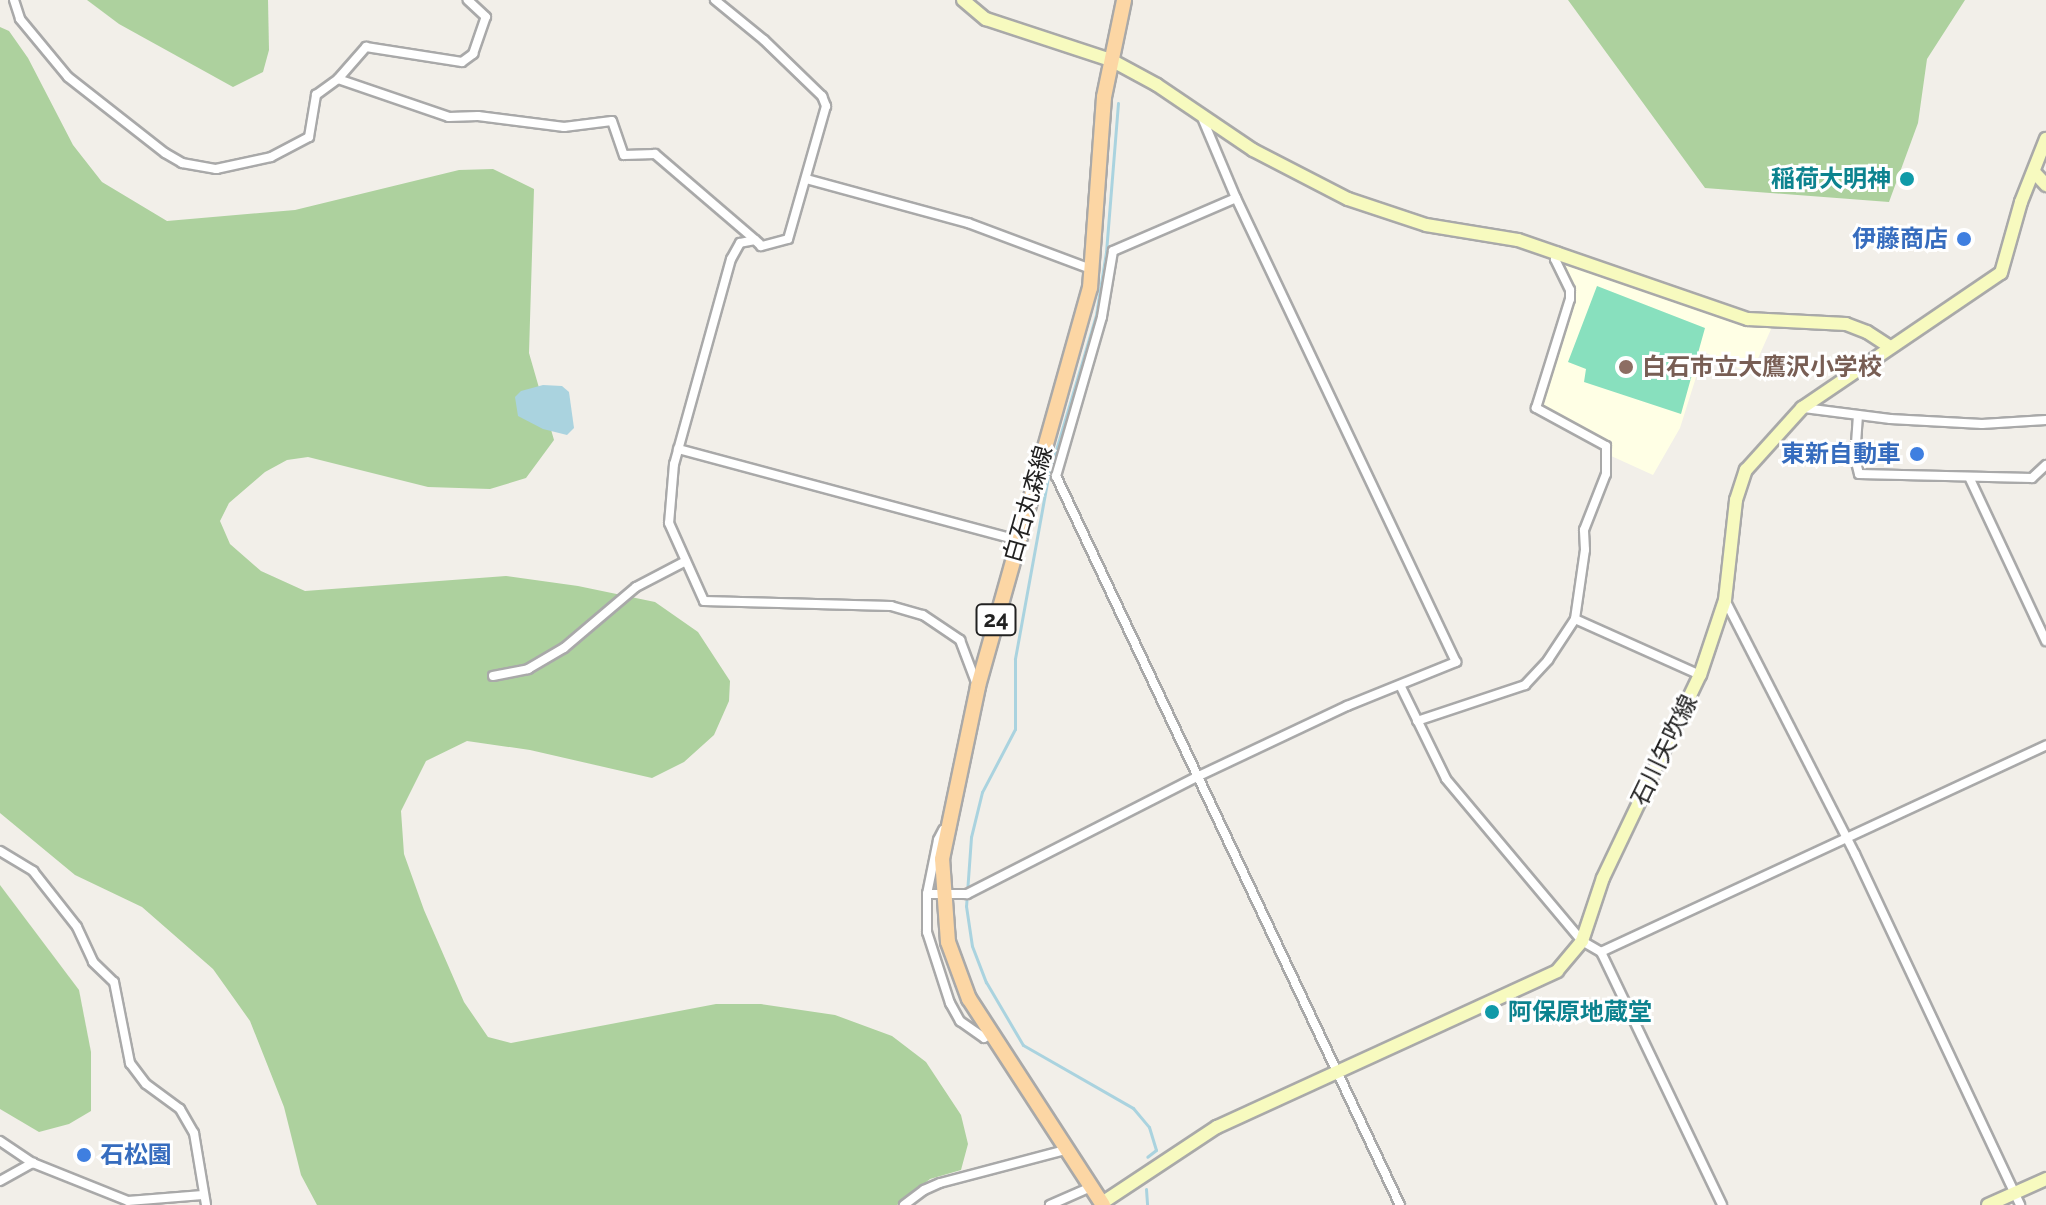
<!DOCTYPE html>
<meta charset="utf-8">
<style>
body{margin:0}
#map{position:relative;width:2046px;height:1205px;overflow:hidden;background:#f2efe9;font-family:Raleway,"Noto Sans JP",sans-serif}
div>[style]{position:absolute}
.education>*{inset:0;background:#ffffe5}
.forest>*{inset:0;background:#add19e}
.pitch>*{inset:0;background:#88e0be}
.water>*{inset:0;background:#aad3df}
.stream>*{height:3px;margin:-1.5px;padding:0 1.5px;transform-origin:1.5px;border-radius:1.5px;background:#aad3df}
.roads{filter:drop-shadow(2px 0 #a9a9a9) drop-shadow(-2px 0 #a9a9a9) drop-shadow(0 2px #a9a9a9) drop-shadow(0 -2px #a9a9a9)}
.street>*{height:8px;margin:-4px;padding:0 4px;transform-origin:4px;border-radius:4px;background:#fff}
.secondary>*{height:12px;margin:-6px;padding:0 6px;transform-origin:6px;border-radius:6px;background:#f7fabf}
.primary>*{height:14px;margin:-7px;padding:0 7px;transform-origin:7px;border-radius:7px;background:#fcd6a4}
.dots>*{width:22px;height:22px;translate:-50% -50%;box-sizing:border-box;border:4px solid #fff;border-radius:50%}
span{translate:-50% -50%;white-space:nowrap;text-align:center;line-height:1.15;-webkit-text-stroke:6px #fff;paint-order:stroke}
.shield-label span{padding:2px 6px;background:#fff;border:2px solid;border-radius:6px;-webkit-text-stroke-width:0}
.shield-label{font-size:22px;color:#222;font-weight:700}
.culture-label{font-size:24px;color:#0d838f;font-weight:700}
.right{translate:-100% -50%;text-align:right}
.left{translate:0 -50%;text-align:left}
.shop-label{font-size:24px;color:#366cbe;font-weight:700}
.education-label{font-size:24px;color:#785e54;font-weight:700}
.street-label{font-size:24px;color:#222}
</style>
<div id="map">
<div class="education">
<i style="clip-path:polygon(1562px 258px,1729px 319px,1752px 326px,1772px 327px,1751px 374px,1704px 352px,1680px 428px,1653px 475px,1609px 455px,1608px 441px,1540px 407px,1575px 294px,1560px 263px)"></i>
</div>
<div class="forest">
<i style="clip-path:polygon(87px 0,268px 0,269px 50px,263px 72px,233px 87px,119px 24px)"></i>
<i style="clip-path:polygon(1568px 0,1965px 0,1927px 59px,1918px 123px,1889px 202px,1705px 188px)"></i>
<i style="clip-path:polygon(0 27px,9px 31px,28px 58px,73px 145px,102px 182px,167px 221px,295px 210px,459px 170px,493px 169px,534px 189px,529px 353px,554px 440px,526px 478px,490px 489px,428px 487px,308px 457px,287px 460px,265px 472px,229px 503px,220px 521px,230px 544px,261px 571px,305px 591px,506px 576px,578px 586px,655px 602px,698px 632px,730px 681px,729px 701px,714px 735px,684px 762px,652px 778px,530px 750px,467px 741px,426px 761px,401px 811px,404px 854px,424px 910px,464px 1002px,488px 1037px,511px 1043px,716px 1004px,761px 1004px,835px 1015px,892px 1036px,926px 1062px,961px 1115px,968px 1144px,961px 1170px,930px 1179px,897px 1205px,317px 1205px,301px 1175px,284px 1107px,250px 1021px,213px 969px,142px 907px,75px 875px,0 813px)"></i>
<i style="clip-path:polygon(0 885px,79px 990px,91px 1052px,91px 1111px,69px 1124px,39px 1132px,0 1109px)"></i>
</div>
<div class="pitch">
<i style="clip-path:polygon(1597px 286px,1705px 328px,1681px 414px,1584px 382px,1586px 369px,1568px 362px)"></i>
</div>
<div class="water">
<i style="clip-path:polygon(543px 385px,562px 386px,569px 392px,574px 428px,567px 435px,543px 429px,518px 416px,515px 397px,521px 391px)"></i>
</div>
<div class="stream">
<i style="left:1118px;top:103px;width:149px;rotate:94.6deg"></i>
<i style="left:1106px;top:252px;width:64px;rotate:99deg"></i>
<i style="left:1096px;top:315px;width:169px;rotate:106.5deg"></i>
<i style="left:1048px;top:477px;width:185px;rotate:100.3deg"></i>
<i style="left:1015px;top:659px;width:70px;rotate:90deg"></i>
<i style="left:1015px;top:729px;width:71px;rotate:117.6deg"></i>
<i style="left:982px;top:792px;width:46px;rotate:103.7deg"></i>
<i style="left:971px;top:837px;width:69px;rotate:94.1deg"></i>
<i style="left:966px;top:906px;width:40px;rotate:81.5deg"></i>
<i style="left:972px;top:946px;width:39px;rotate:69deg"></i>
<i style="left:986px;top:982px;width:73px;rotate:59.6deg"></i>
<i style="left:1023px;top:1045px;width:127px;rotate:29.8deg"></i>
<i style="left:1133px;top:1108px;width:25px;rotate:50deg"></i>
<i style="left:1149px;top:1127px;width:24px;rotate:73deg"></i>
<i style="left:1156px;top:1150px;width:11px;rotate:142deg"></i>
<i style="left:1146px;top:1189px;width:16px;rotate:86deg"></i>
</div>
<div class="roads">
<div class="street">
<i style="left:14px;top:0;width:20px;rotate:72deg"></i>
<i style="left:20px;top:19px;width:75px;rotate:50.4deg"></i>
<i style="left:68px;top:77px;width:123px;rotate:38.1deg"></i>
<i style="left:165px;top:153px;width:20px;rotate:30deg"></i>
<i style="left:182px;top:163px;width:35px;rotate:10deg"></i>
<i style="left:216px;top:169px;width:56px;rotate:-12.3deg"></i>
<i style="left:271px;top:157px;width:43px;rotate:-27.8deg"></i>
<i style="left:309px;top:137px;width:43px;rotate:-80.5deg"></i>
<i style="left:316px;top:95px;width:27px;rotate:-36deg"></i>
<i style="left:338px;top:79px;width:43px;rotate:-48.8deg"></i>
<i style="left:366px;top:47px;width:97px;rotate:8.9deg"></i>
<i style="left:462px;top:62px;width:14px;rotate:-36deg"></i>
<i style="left:473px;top:54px;width:39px;rotate:-71deg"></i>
<i style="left:486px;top:17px;width:25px;rotate:-137deg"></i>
<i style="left:715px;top:0;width:63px;rotate:39.2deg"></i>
<i style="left:764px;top:40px;width:81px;rotate:44deg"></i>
<i style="left:822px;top:96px;width:11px;rotate:68deg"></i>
<i style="left:826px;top:106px;width:138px;rotate:105.9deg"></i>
<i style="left:788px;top:239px;width:28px;rotate:165deg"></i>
<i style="left:761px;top:246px;width:8px;rotate:-135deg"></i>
<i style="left:755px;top:240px;width:15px;rotate:169deg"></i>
<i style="left:740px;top:243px;width:18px;rotate:119deg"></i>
<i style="left:731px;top:259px;width:213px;rotate:105.5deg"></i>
<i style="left:674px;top:464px;width:59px;rotate:94.8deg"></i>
<i style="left:669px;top:523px;width:85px;rotate:65.8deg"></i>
<i style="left:704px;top:601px;width:187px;rotate:1.5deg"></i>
<i style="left:891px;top:606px;width:33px;rotate:16deg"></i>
<i style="left:923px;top:615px;width:45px;rotate:34deg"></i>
<i style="left:960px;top:640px;width:48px;rotate:69.3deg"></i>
<i style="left:338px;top:79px;width:117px;rotate:18.9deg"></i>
<i style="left:449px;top:117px;width:29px;rotate:-2deg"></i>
<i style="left:478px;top:116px;width:87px;rotate:7.3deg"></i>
<i style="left:564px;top:127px;width:48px;rotate:-7.1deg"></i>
<i style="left:612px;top:121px;width:36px;rotate:71deg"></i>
<i style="left:624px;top:155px;width:31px;rotate:-2deg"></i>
<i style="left:655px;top:154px;width:137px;rotate:40.6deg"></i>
<i style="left:806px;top:179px;width:168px;rotate:15.2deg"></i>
<i style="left:968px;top:223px;width:134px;rotate:20.5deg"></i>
<i style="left:1236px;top:198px;width:134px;rotate:156.7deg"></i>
<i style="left:1113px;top:251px;width:67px;rotate:99.5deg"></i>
<i style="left:1102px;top:317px;width:166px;rotate:106.1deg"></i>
<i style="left:1056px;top:476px;width:806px;rotate:64.74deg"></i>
<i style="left:1804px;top:408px;width:87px;rotate:7.3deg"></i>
<i style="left:1890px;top:419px;width:92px;rotate:3.1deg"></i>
<i style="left:1982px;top:424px;width:64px;rotate:-3.6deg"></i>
<i style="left:1858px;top:415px;width:43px;rotate:94deg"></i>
<i style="left:1855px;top:458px;width:16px;rotate:76deg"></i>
<i style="left:1859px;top:474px;width:173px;rotate:1.3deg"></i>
<i style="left:2032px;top:478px;width:19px;rotate:-43deg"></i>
<i style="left:678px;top:449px;width:351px;rotate:15deg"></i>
<i style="left:1970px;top:479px;width:179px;rotate:64.9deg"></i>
<i style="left:1725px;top:600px;width:285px;rotate:62.9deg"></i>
<i style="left:1855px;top:854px;width:388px;rotate:64.8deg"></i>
<i style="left:1575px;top:619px;width:137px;rotate:24.1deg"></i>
<i style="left:493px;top:676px;width:36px;rotate:-11deg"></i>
<i style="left:528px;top:669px;width:42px;rotate:-30.3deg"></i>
<i style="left:564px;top:648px;width:94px;rotate:-40.3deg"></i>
<i style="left:636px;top:587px;width:56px;rotate:-27.5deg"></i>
<i style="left:1401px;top:687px;width:102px;rotate:63.9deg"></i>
<i style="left:1446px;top:779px;width:212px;rotate:50deg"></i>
<i style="left:1582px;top:941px;width:22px;rotate:30deg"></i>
<i style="left:1601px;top:952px;width:280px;rotate:64.4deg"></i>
<i style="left:1417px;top:721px;width:114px;rotate:-18.4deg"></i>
<i style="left:1525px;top:685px;width:34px;rotate:-47deg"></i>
<i style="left:1548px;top:660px;width:49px;rotate:-56.6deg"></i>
<i style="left:1575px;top:619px;width:70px;rotate:-81.8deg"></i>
<i style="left:1585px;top:550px;width:20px;rotate:-93deg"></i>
<i style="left:1584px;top:530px;width:60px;rotate:-68.6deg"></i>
<i style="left:1606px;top:474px;width:28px;rotate:-90deg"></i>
<i style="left:1606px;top:446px;width:80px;rotate:-151.5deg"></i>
<i style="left:1536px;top:408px;width:114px;rotate:-72.7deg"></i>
<i style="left:1570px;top:299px;width:9px;rotate:-90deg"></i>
<i style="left:1570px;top:290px;width:34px;rotate:-116deg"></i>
<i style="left:1555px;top:259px;width:8px;rotate:-67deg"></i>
<i style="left:943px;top:830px;width:11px;rotate:117deg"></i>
<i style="left:938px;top:840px;width:55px;rotate:101.5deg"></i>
<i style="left:927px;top:894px;width:38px;rotate:90deg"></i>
<i style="left:927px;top:932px;width:75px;rotate:72.1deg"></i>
<i style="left:950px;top:1003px;width:21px;rotate:61deg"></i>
<i style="left:960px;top:1021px;width:29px;rotate:35deg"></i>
<i style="left:984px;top:1038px;width:6px;rotate:-31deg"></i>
<i style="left:0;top:851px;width:39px;rotate:31deg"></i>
<i style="left:33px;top:871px;width:71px;rotate:51.8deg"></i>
<i style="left:77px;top:927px;width:38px;rotate:65deg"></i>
<i style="left:93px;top:962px;width:29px;rotate:44deg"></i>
<i style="left:114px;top:982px;width:83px;rotate:78.8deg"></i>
<i style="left:130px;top:1063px;width:26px;rotate:53deg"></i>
<i style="left:146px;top:1084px;width:42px;rotate:36.3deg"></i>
<i style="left:180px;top:1109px;width:28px;rotate:60deg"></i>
<i style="left:194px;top:1133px;width:73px;rotate:80.5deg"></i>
<i style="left:927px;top:894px;width:40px"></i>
<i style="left:967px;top:894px;width:260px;rotate:-27deg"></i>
<i style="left:1199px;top:776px;width:164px;rotate:-25.3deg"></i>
<i style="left:1347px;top:706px;width:118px;rotate:-22deg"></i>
<i style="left:1456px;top:662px;width:514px;rotate:-115.37deg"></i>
<i style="left:1236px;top:198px;width:90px;rotate:-112.9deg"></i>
<i style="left:1601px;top:952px;width:491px;rotate:-24.9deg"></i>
<i style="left:0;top:1141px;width:40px;rotate:34deg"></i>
<i style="left:33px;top:1163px;width:102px;rotate:21.8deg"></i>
<i style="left:128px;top:1201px;width:75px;rotate:-4.6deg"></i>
<i style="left:0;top:1181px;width:38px;rotate:-29deg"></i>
<i style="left:904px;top:1205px;width:25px;rotate:-37deg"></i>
<i style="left:924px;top:1190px;width:17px;rotate:-24deg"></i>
<i style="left:940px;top:1183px;width:129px;rotate:-14.8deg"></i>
<i style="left:1050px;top:1205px;width:45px;rotate:-23.7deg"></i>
</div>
<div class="secondary">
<i style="left:963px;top:0;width:30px;rotate:40deg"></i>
<i style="left:986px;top:19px;width:132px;rotate:18.2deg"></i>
<i style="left:1111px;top:60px;width:52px;rotate:28.5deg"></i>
<i style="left:1157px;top:85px;width:116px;rotate:34.1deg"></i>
<i style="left:1253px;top:150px;width:107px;rotate:27.3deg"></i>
<i style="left:1348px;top:199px;width:82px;rotate:18.4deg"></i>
<i style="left:1426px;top:225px;width:93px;rotate:9.3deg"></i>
<i style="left:1518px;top:240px;width:243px;rotate:19deg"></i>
<i style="left:1748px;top:319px;width:98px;rotate:2.9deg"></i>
<i style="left:1846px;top:324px;width:22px;rotate:21deg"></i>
<i style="left:1867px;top:332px;width:27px;rotate:33deg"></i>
<i style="left:2034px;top:172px;width:18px;rotate:47deg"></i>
<i style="left:1102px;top:1203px;width:138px;rotate:-33.5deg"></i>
<i style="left:1217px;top:1127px;width:374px;rotate:-24.6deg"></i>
<i style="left:1557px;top:971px;width:39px;rotate:-50deg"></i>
<i style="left:1582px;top:941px;width:66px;rotate:-71.6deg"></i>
<i style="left:1603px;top:878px;width:225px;rotate:-64.5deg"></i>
<i style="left:1700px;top:675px;width:79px;rotate:-71.6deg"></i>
<i style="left:1725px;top:600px;width:101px;rotate:-83.7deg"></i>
<i style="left:1736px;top:500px;width:32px;rotate:-72deg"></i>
<i style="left:1746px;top:470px;width:84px;rotate:-47.9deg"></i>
<i style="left:1802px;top:408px;width:240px;rotate:-34.2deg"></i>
<i style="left:2001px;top:273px;width:74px;rotate:-74.3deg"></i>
<i style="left:2021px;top:202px;width:68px;rotate:-68.4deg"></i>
<i style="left:1988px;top:1205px;width:64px;rotate:-24.1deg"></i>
</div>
<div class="primary">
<i style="left:1103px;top:1205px;width:246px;rotate:-123deg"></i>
<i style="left:969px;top:999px;width:61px;rotate:-110.2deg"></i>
<i style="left:948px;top:942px;width:83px;rotate:-94.1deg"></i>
<i style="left:942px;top:859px;width:177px;rotate:-78.2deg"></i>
<i style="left:978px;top:686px;width:413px;rotate:-74.3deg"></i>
<i style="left:1090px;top:288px;width:192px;rotate:-85.8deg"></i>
<i style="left:1104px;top:97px;width:99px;rotate:-78.3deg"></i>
</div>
</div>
<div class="dots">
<i style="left:1907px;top:179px;background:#0f9aa8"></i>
<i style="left:1964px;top:239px;background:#3f7fe0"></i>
<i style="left:1626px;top:367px;background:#8d6e63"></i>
<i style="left:1917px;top:454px;background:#3f7fe0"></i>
<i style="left:1492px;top:1012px;background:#0f9aa8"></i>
<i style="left:84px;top:1155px;background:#3f7fe0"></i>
</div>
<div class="shield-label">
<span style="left:996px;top:620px">24</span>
</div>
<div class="culture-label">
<span class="right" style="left:1891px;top:179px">稲荷大明神</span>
<span class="left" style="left:1508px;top:1012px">阿保原地蔵堂</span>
</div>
<div class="shop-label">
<span class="right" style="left:1948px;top:239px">伊藤商店</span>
<span class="right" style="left:1901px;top:454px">東新自動車</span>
<span class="left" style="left:100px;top:1155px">石松園</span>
</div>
<div class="education-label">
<span class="left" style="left:1642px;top:367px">白石市立大鷹沢小学校</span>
</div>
<div class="street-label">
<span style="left:1028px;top:504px;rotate:-74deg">白石丸森線</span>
<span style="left:1664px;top:750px;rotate:-64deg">石川矢吹線</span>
</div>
</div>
